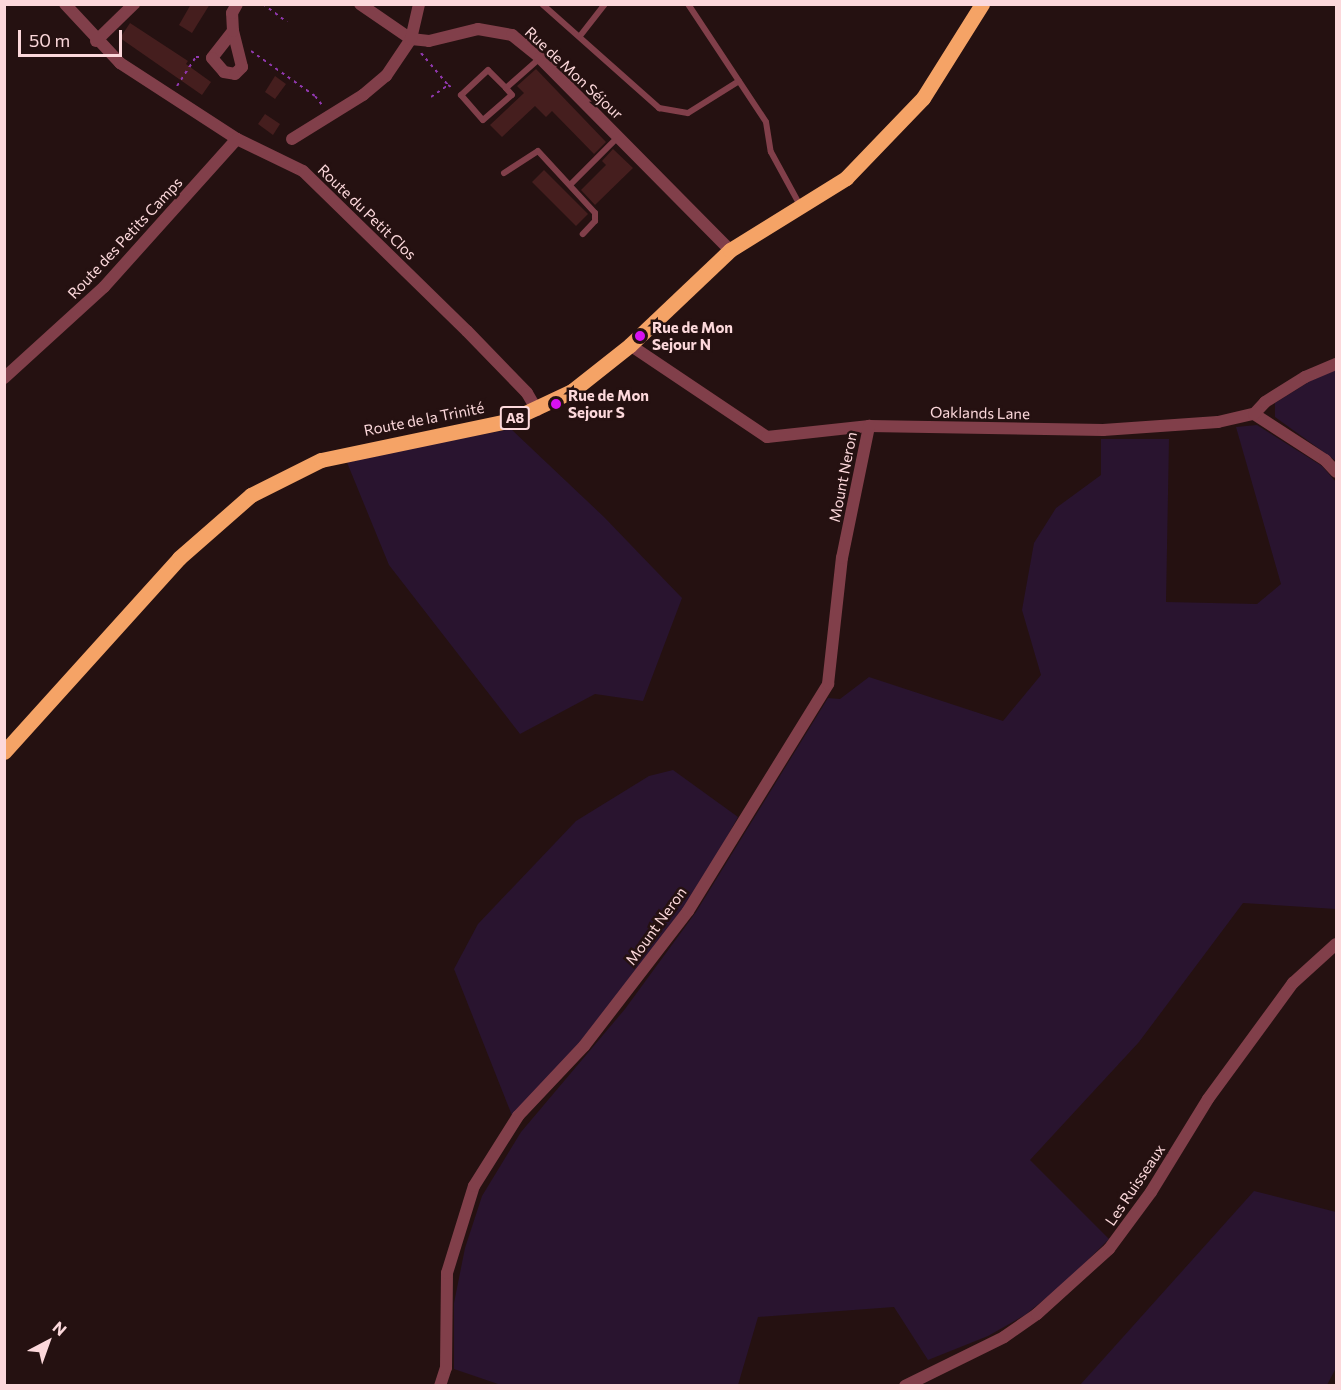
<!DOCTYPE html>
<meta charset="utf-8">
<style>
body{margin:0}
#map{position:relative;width:1341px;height:1390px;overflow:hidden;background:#251111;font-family:Commissioner,sans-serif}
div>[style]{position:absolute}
.green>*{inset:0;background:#29142f}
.building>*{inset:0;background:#451e1e}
.path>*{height:2px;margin-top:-1px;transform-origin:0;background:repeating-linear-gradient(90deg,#9138b0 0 3px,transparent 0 7.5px)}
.service>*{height:6px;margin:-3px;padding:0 3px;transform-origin:3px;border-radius:3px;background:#813f4a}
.minor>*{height:12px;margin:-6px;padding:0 6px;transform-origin:6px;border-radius:6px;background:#813f4a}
.primary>*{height:15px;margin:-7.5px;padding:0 7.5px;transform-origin:7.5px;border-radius:7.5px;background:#f5a366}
.dots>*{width:16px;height:16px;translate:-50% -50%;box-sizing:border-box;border:3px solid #251111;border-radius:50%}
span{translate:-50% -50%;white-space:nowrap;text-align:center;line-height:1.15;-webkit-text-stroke:5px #251111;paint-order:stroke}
.shield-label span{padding:2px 4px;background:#251111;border:2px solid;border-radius:4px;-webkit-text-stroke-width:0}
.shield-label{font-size:14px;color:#fcd8db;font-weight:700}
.street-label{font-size:15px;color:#fcd8db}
.poi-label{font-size:15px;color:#fcd8db;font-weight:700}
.left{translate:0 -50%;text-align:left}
.frame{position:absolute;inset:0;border:6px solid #fcd8db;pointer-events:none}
.north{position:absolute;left:18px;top:1312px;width:60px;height:60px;-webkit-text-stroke:4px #251111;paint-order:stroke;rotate:41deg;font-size:16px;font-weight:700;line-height:24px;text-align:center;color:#fcd8db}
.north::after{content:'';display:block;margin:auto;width:21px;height:27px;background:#fcd8db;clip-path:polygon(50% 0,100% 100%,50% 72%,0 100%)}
.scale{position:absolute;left:18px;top:30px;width:104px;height:27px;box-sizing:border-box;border:3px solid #fcd8db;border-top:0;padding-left:8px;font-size:18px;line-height:21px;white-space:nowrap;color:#fcd8db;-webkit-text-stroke:4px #251111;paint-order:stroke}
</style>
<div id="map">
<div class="green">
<i style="clip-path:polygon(1336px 370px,1336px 461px,1275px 417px,1275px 403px,1315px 378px)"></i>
<i style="clip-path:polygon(1257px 425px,1322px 466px,1336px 482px,1336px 909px,1243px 903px,1139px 1042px,1030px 1160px,1109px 1239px,1067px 1281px,1025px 1315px,988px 1336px,928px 1360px,894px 1307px,758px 1317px,738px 1385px,501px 1385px,454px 1369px,454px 1303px,465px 1248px,482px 1196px,521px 1132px,625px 1009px,696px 912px,828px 698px,840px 699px,869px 677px,1003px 721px,1041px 675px,1022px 610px,1034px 543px,1056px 508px,1101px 475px,1101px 439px,1169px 439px,1166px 602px,1257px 604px,1281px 584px,1236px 427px)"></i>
<i style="clip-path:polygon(511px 429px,604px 517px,682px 598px,643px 701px,595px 694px,520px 734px,389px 565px,346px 460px)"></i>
<i style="clip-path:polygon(673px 770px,738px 817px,686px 911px,599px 1020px,513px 1118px,454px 969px,478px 924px,576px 821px,649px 776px)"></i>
<i style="clip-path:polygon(1254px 1191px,1336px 1212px,1336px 1368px,1327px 1385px,1080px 1385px)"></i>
</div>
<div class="building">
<i style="clip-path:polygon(191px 4px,210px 4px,192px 33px,179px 25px)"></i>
<i style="clip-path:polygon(130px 23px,188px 61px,186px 64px,211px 82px,202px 95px,120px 38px)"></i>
<i style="clip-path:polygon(536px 69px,606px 142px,594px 154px,552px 111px,546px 117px,535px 106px,502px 137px,490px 125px,524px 93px,517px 86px)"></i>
<i style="clip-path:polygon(275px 76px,286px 84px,275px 99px,265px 92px)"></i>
<i style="clip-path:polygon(265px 114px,280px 124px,273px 135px,258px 124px)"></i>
<i style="clip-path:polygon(613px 149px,633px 168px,595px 205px,581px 190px,606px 165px,602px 161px)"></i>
<i style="clip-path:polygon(544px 170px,588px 214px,576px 226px,532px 182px)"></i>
</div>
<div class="path">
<i style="left:263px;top:4px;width:30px;rotate:37deg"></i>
<i style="left:251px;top:51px;width:78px;rotate:35.1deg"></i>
<i style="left:315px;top:96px;width:11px;rotate:52deg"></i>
<i style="left:421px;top:53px;width:42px;rotate:49.8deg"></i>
<i style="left:177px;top:86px;width:35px;rotate:-57deg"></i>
<i style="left:196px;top:57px;width:5px"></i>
<i style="left:431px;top:97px;width:21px;rotate:-35deg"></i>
<i style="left:448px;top:85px;width:7px;rotate:34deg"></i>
</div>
<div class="service">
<i style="left:542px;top:4px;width:157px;rotate:41.6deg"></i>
<i style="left:659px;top:108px;width:29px;rotate:10deg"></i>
<i style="left:688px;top:113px;width:60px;rotate:-32.1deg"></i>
<i style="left:688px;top:4px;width:141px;rotate:56.5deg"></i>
<i style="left:766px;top:122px;width:30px;rotate:81deg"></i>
<i style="left:771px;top:152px;width:63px;rotate:61.4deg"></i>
<i style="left:580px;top:36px;width:41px;rotate:-52deg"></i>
<i style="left:506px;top:88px;width:25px;rotate:-135deg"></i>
<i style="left:488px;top:70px;width:37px;rotate:137deg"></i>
<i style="left:461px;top:95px;width:33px;rotate:49deg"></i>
<i style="left:483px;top:120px;width:38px;rotate:-41deg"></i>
<i style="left:512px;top:95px;width:9px;rotate:-131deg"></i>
<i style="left:506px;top:88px;width:45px;rotate:-41.4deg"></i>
<i style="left:504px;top:173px;width:40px;rotate:-32.9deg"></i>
<i style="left:538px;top:151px;width:84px;rotate:47.4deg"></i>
<i style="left:595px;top:213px;width:8px;rotate:90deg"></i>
<i style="left:595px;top:221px;width:18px;rotate:133deg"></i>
<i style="left:570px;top:185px;width:68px;rotate:-45deg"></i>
</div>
<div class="minor">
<i style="left:65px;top:4px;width:81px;rotate:47deg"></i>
<i style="left:120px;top:63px;width:140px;rotate:33deg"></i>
<i style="left:237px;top:139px;width:73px;rotate:25.9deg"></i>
<i style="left:303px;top:171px;width:229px;rotate:44.3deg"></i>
<i style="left:467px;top:331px;width:86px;rotate:45.9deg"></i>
<i style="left:527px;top:393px;width:20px;rotate:60deg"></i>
<i style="left:360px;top:4px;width:62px;rotate:34.5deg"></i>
<i style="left:411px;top:39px;width:18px;rotate:6deg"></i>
<i style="left:429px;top:41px;width:50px;rotate:-13.8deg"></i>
<i style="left:478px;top:29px;width:35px;rotate:10deg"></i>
<i style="left:512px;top:35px;width:36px;rotate:39deg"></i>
<i style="left:540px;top:58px;width:270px;rotate:45.3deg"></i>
<i style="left:233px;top:31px;width:34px;rotate:128deg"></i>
<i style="left:212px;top:58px;width:18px;rotate:49deg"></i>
<i style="left:224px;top:72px;width:11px;rotate:10deg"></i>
<i style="left:235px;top:74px;width:10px;rotate:-45deg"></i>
<i style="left:242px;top:67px;width:37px;rotate:-104deg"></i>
<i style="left:233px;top:31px;width:18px;rotate:-93deg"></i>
<i style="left:232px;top:13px;width:10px;rotate:-61deg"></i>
<i style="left:96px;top:41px;width:53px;rotate:-44.2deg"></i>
<i style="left:292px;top:139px;width:84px;rotate:-31.8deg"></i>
<i style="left:363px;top:95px;width:30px;rotate:-40deg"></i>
<i style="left:386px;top:76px;width:45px;rotate:-56deg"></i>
<i style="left:411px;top:39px;width:36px;rotate:-77deg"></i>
<i style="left:630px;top:345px;width:165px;rotate:33.9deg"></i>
<i style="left:767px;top:437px;width:103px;rotate:-6.2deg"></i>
<i style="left:869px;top:426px;width:234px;rotate:1deg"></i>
<i style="left:1103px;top:430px;width:115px;rotate:-4deg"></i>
<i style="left:1218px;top:422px;width:37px;rotate:-13deg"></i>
<i style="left:1254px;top:414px;width:85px;rotate:32.9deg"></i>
<i style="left:1325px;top:460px;width:16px;rotate:47deg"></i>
<i style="left:4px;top:378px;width:135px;rotate:-42.3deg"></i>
<i style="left:104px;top:287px;width:199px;rotate:-48.1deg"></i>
<i style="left:1254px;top:414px;width:16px;rotate:-47deg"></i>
<i style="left:1265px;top:402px;width:47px;rotate:-32deg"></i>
<i style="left:1305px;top:377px;width:34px;rotate:-23deg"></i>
<i style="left:440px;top:1386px;width:19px;rotate:-72deg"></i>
<i style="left:446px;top:1368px;width:95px;rotate:-89.4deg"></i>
<i style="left:447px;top:1273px;width:91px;rotate:-72.8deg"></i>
<i style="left:474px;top:1186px;width:83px;rotate:-57.8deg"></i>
<i style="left:518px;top:1116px;width:96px;rotate:-46.7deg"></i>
<i style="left:584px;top:1046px;width:170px;rotate:-52.4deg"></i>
<i style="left:688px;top:911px;width:267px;rotate:-58.3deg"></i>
<i style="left:828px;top:684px;width:127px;rotate:-83.7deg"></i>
<i style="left:842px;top:558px;width:135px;rotate:-78.4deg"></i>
<i style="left:905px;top:1386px;width:110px;rotate:-26.3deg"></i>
<i style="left:1004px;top:1337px;width:40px;rotate:-34.9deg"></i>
<i style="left:1037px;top:1314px;width:97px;rotate:-42.1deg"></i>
<i style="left:1109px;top:1249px;width:71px;rotate:-53.6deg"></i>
<i style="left:1151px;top:1192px;width:109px;rotate:-58.5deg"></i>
<i style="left:1208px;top:1099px;width:144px;rotate:-53.8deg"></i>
<i style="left:1293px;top:983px;width:58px;rotate:-42.2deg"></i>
</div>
<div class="primary">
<i style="left:4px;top:752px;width:261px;rotate:-47.9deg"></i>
<i style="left:179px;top:558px;width:96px;rotate:-41.2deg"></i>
<i style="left:251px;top:495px;width:78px;rotate:-26.6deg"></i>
<i style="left:321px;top:460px;width:191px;rotate:-11.8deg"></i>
<i style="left:508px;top:421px;width:71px;rotate:-25.1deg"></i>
<i style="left:572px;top:391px;width:74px;rotate:-38.4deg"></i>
<i style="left:630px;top:345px;width:138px;rotate:-43.5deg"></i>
<i style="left:730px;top:250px;width:137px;rotate:-31.8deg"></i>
<i style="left:846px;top:178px;width:111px;rotate:-46.1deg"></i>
<i style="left:923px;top:98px;width:111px;rotate:-57.9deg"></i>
</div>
<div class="dots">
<i style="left:640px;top:336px;background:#d811ef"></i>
<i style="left:556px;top:404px;background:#d811ef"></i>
</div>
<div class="shield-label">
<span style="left:515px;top:418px">A8</span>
</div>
<div class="street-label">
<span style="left:574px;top:73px;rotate:43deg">Rue de Mon Séjour</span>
<span style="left:367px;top:212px;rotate:44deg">Route du Petit Clos</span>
<span style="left:125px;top:238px;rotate:-47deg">Route des Petits Camps</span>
<span style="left:980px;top:413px;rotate:1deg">Oaklands Lane</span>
<span style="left:424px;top:419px;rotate:-11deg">Route de la Trinité</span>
<span style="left:843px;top:477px;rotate:-79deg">Mount Neron</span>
<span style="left:656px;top:926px;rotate:-54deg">Mount Neron</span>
<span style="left:1135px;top:1185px;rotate:-56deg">Les Ruisseaux</span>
</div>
<div class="poi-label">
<span class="left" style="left:652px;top:336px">Rue de Mon<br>Sejour N</span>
<span class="left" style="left:568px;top:404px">Rue de Mon<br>Sejour S</span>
</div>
<div class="frame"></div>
<div class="north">N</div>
<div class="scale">50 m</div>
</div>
